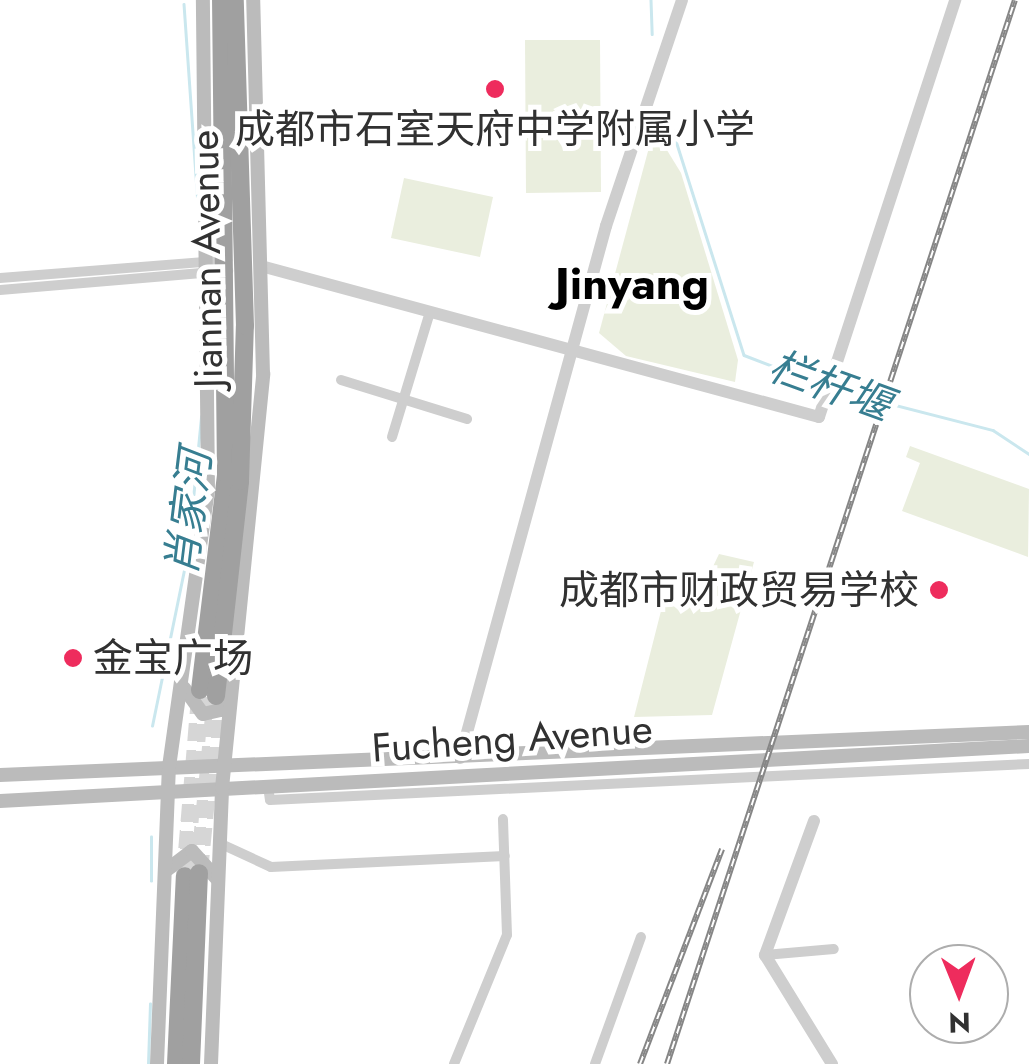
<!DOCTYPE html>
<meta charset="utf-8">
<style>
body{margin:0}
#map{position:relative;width:1029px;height:1064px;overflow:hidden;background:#fff;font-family:Jost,"Noto Sans SC",sans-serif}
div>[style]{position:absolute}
.green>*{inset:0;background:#eaeede}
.stream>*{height:2.5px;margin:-1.25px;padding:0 1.25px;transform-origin:1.25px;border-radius:1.25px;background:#cae7ee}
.trunk-tunnel>*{height:18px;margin-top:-9px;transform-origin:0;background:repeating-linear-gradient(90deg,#d6d6d6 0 18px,transparent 0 27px)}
.minor>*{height:10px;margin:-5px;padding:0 5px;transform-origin:5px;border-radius:5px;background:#cecece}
.tertiary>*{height:12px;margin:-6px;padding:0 6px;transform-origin:6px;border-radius:6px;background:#cecece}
.secondary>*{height:14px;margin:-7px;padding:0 7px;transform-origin:7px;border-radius:7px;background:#bbb}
.trunk>*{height:18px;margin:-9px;padding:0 9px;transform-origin:9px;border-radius:9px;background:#a0a0a0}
.rail>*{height:6px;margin-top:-3px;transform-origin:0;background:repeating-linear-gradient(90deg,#fff 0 8px,#868686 0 16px);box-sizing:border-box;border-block:2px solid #868686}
.dots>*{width:28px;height:28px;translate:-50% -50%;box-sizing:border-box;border:5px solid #fff;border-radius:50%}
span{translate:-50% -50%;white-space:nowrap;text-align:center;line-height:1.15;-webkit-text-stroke:10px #fff;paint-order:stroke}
.poi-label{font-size:40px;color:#313131}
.right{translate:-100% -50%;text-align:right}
.left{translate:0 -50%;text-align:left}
.street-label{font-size:40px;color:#313131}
.water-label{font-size:42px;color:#377e91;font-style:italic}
.quarter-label{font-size:45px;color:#000;font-weight:700}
.north{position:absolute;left:909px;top:944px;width:100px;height:100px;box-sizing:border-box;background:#fff;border:2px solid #adadad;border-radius:50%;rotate:179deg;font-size:28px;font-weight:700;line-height:40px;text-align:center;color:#313131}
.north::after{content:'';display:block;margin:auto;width:35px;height:45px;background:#ee2c5d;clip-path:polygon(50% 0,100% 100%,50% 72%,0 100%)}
</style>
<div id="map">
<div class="green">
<i style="clip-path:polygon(525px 40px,600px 40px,601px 192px,526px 193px)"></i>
<i style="clip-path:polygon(654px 129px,681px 173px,738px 360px,735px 382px,626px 356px,599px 333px)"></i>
<i style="clip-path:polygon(404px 178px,493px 197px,480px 257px,391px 238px)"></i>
<i style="clip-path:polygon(910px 446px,1029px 489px,1028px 557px,902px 511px,920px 463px,906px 457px)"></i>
<i style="clip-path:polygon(719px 554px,754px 562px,712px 715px,634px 717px,662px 607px,683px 577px,706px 581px)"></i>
</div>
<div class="stream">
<i style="left:651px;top:0;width:34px;rotate:88deg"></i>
<i style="left:184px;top:4px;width:200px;rotate:86deg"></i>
<i style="left:671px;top:125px;width:241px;rotate:72.4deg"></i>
<i style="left:744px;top:355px;width:87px;rotate:20.9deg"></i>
<i style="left:833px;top:389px;width:165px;rotate:14.4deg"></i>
<i style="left:993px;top:430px;width:43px;rotate:33.7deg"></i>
<i style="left:152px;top:726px;width:180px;rotate:-78.4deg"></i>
<i style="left:188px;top:550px;width:134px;rotate:-84.4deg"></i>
<i style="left:151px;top:881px;width:44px;rotate:-90deg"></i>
<i style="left:148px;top:1064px;width:60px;rotate:-88.1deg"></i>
</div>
<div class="trunk-tunnel">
<i style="left:199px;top:872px;width:177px;rotate:-84.5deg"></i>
<i style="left:185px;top:876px;width:181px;rotate:-85.2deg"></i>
</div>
<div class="minor">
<i style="left:0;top:278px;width:228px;rotate:-4.5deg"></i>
<i style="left:0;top:290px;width:229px;rotate:-4.8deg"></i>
<i style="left:341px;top:380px;width:132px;rotate:17.2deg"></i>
<i style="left:392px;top:437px;width:127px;rotate:-73.1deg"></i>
<i style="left:268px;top:786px;width:14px;rotate:82deg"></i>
<i style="left:270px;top:800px;width:760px;rotate:-2.72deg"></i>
<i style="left:219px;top:843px;width:57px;rotate:24.8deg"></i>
<i style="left:271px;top:867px;width:234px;rotate:-2.7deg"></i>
<i style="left:765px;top:955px;width:69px;rotate:-5deg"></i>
<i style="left:454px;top:1064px;width:139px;rotate:-67.7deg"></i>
<i style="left:507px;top:935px;width:116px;rotate:-92deg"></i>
<i style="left:595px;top:1064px;width:135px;rotate:-70.1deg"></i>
</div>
<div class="tertiary">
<i style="left:261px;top:266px;width:578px;rotate:15.14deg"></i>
<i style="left:819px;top:417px;width:439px;rotate:-71.9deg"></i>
<i style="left:460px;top:758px;width:552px;rotate:-74.65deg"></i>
<i style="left:606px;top:226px;width:238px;rotate:-71.4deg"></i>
<i style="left:814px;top:821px;width:143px;rotate:110.1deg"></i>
<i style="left:765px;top:955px;width:128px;rotate:58.4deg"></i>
</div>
<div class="secondary">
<i style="left:184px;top:688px;width:32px;rotate:54deg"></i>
<i style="left:203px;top:714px;width:18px;rotate:-13deg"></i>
<i style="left:221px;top:710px;width:20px;rotate:-63deg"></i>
<i style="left:0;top:775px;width:1030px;rotate:-2.39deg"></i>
<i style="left:0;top:801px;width:1030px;rotate:-3.06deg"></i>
<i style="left:168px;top:869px;width:30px;rotate:-37deg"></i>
<i style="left:192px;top:851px;width:38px;rotate:48deg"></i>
<i style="left:157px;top:1064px;width:297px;rotate:-87.7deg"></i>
<i style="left:169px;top:767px;width:280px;rotate:-82deg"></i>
<i style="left:208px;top:490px;width:490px;rotate:-90.6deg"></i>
<i style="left:211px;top:1064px;width:276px;rotate:-87.7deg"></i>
<i style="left:222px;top:788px;width:416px;rotate:-84.3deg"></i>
<i style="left:263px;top:374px;width:374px;rotate:-91.5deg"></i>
</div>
<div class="trunk">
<i style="left:200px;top:690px;width:218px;rotate:-83.1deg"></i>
<i style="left:226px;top:474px;width:474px;rotate:-90.6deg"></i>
<i style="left:216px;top:696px;width:216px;rotate:-83.6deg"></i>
<i style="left:240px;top:481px;width:155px;rotate:-88.2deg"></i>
<i style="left:245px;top:326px;width:326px;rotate:-91.8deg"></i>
<i style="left:176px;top:1064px;width:188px;rotate:-87.3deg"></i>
<i style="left:191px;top:1064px;width:191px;rotate:-87.6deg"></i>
</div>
<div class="rail">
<i style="left:640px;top:1064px;width:230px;rotate:-69.1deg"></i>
<i style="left:667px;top:1064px;width:1119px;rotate:-71.89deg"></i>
</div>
<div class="dots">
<i style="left:495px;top:89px;background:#ee2c5d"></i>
<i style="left:939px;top:590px;background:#ee2c5d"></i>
<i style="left:73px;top:658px;background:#ee2c5d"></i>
</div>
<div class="poi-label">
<span style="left:495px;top:129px">成都市石室天府中学附属小学</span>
<span class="right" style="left:919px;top:590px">成都市财政贸易学校</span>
<span class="left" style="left:93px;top:658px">金宝广场</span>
</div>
<div class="street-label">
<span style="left:206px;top:259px;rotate:-91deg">Jiannan Avenue</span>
<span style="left:512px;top:738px;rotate:-4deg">Fucheng Avenue</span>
</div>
<div class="water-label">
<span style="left:830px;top:386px;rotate:20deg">栏杆堰</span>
<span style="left:189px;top:513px;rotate:-83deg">肖家河</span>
</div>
<div class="quarter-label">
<span style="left:632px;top:284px">Jinyang</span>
</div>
<div class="north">N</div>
</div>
